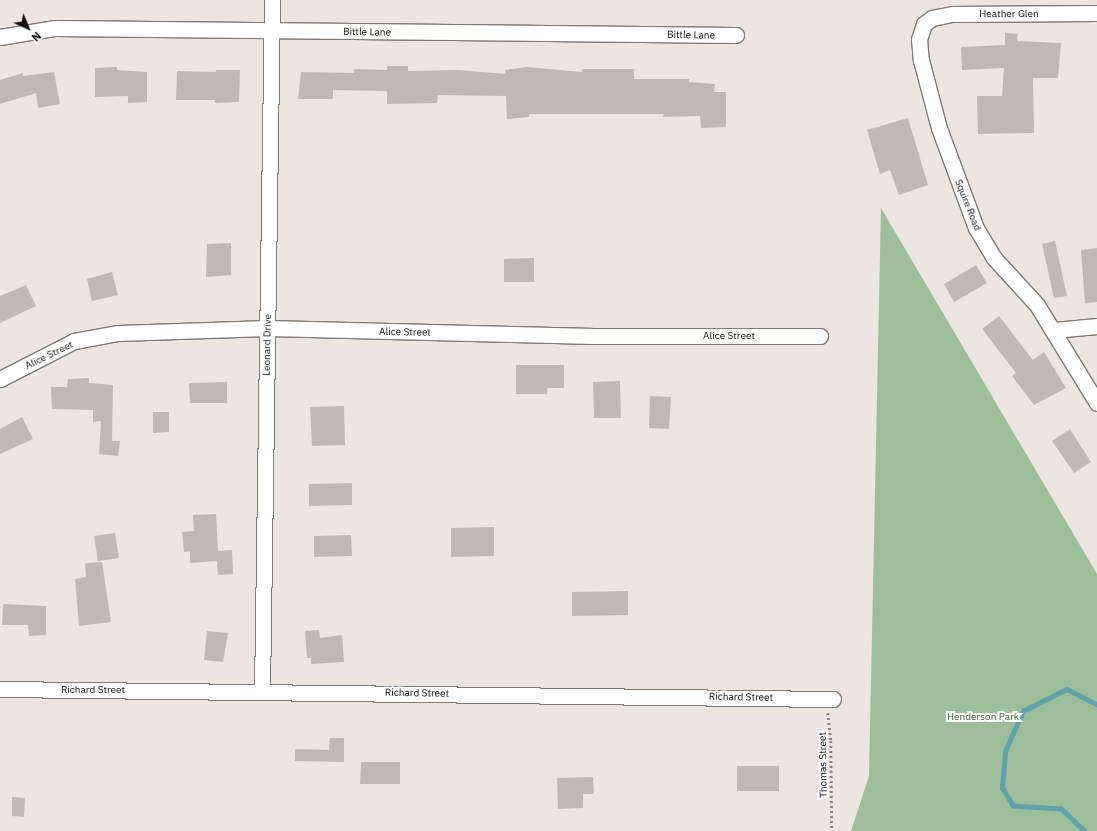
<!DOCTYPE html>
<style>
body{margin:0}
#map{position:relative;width:1097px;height:831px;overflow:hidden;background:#ede5e0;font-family:"IBM Plex Sans",sans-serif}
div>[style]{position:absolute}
.green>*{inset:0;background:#9cbf99}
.stream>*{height:4.5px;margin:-2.25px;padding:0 2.25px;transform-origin:2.25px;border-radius:2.25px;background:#5fa1ac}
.building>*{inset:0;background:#c0b9b3}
.path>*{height:2.5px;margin-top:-1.25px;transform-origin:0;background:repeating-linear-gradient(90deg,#898380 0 2px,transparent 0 5px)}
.roads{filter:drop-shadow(1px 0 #817a75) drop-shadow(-1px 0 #817a75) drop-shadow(0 1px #817a75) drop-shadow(0 -1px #817a75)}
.minor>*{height:15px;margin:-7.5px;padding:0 7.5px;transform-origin:7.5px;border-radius:7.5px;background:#fff}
span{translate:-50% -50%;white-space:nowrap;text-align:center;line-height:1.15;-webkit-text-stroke:4px #fff;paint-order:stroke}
.street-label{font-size:10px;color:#0f0c0b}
.park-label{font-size:10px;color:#2c5e29}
.north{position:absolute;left:8px;top:8px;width:40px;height:40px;-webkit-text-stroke:3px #fff;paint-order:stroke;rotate:136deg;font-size:11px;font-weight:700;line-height:16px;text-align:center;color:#0f0c0b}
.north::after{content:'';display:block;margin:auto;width:14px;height:18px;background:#0f0c0b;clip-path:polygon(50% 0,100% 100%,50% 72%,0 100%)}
</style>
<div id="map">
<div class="green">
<i style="clip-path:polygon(881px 208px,1097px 574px,1097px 831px,851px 831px,869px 776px)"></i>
</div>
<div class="stream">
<i style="left:1084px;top:831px;width:32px;rotate:-136deg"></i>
<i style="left:1061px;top:809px;width:48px;rotate:-176.4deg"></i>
<i style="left:1013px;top:806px;width:21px;rotate:-121deg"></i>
<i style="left:1002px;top:788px;width:37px;rotate:-85deg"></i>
<i style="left:1005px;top:751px;width:44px;rotate:-65.8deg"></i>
<i style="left:1023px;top:711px;width:49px;rotate:-26.6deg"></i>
<i style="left:1067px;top:689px;width:34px;rotate:27deg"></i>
</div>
<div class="building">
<i style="clip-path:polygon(1005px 33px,1018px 34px,1017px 41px,1061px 43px,1058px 78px,1033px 78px,1034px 133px,978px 134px,977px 96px,1002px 96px,1004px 68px,962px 70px,961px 47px,1005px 45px)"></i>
<i style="clip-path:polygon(387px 66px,408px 66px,408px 71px,458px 70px,506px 74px,505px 70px,527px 67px,582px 72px,582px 69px,634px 69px,634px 79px,689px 79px,689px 82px,715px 84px,714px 92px,726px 92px,726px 127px,701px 128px,700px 116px,663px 117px,664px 114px,529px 114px,529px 117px,507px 119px,506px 96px,438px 95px,437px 103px,387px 104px,387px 91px,333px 90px,333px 99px,298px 99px,301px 72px,354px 73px,354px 69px,387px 70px)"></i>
<i style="clip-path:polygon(117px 67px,117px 70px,147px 72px,147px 102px,128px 103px,128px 96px,95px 97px,95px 68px)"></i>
<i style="clip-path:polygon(216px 70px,240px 70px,239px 102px,215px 103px,215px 100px,176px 100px,177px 71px,216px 72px)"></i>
<i style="clip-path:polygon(54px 72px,60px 104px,38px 108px,36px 93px,0 104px,0 80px,23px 73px,23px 76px)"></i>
<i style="clip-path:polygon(908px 118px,928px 185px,899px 195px,890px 170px,880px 174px,867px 130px)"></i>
<i style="clip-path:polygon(1055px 241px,1067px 296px,1054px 298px,1042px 244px)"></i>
<i style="clip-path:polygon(231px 243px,231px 275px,206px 277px,207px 244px)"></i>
<i style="clip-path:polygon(1097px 248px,1097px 302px,1085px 303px,1081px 250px)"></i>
<i style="clip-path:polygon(534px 258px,534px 282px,504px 282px,504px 259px)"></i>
<i style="clip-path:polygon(976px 265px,987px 283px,954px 302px,944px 284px)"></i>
<i style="clip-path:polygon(112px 272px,118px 295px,92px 301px,87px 279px)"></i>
<i style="clip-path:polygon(26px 285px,36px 306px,0 323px,0 296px)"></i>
<i style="clip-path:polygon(999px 316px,1033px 360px,1044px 352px,1066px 388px,1034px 405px,1012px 376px,1016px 373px,982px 329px)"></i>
<i style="clip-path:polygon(516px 365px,564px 365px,564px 388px,547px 388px,547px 394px,516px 394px)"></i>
<i style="clip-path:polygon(89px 378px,89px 383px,113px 385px,112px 441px,120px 441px,118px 456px,99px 454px,101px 421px,93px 422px,93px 410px,52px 409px,51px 387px,67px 387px,68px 379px)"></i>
<i style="clip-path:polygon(620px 381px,621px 418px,594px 418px,593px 382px)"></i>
<i style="clip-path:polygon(227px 382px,227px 403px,190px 403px,189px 383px)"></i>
<i style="clip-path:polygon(650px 396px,671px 397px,669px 429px,649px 428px)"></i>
<i style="clip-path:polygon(344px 406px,345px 445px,312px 446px,310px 407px)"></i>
<i style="clip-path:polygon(153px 412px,169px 412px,169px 432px,153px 433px)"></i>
<i style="clip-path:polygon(22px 417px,33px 439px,0 454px,0 429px)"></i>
<i style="clip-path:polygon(1070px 429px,1091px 462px,1074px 473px,1052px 441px)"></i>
<i style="clip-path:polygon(352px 483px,352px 505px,309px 506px,309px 484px)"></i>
<i style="clip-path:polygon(216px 514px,218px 551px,232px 550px,233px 574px,218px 575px,217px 561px,190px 563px,190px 551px,184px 552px,182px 532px,194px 531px,193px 515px)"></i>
<i style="clip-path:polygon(494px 527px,494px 556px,451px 557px,451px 528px)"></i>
<i style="clip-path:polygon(115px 533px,119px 558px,98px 561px,94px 536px)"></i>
<i style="clip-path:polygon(351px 535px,352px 556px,314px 557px,314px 536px)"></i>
<i style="clip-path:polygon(102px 562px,111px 622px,79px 626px,75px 579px,86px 577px,85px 563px)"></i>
<i style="clip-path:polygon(628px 591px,628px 615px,572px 616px,572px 592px)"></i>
<i style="clip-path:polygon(3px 604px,46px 606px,46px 635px,29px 636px,28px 625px,2px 625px)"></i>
<i style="clip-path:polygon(319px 630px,320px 638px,342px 635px,344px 662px,311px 664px,311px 658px,307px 658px,305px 631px)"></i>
<i style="clip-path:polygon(207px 631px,228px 633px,223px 662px,204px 660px)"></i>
<i style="clip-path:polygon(330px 738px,344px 738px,344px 762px,295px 761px,295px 749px,329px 750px)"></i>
<i style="clip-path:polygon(361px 762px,400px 762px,400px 784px,360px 784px)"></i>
<i style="clip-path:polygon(737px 766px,779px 766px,779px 791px,737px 791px)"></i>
<i style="clip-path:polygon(593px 777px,594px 794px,583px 794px,583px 808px,558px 809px,557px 778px)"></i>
<i style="clip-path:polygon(12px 797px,25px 798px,24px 817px,12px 816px)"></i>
</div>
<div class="path">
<i style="left:828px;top:713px;width:28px;rotate:84deg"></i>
<i style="left:831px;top:741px;width:90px;rotate:89.4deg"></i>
</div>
<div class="roads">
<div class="minor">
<i style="left:1097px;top:13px;width:145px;rotate:179.6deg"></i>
<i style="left:952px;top:14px;width:20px;rotate:169deg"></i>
<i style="left:932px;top:18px;width:10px;rotate:143deg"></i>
<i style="left:924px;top:24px;width:16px;rotate:108deg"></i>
<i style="left:919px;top:39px;width:21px;rotate:85deg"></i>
<i style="left:921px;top:60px;width:70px;rotate:75.2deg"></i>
<i style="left:939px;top:128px;width:107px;rotate:69.7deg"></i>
<i style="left:976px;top:228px;width:35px;rotate:59deg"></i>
<i style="left:994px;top:258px;width:64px;rotate:47.5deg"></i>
<i style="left:1037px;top:305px;width:115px;rotate:58.5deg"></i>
<i style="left:0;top:37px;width:56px;rotate:-9.3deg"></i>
<i style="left:55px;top:28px;width:681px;rotate:0.59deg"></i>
<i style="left:1054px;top:330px;width:43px;rotate:-5.3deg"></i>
<i style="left:0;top:379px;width:83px;rotate:-27.2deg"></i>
<i style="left:74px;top:341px;width:45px;rotate:-10.3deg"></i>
<i style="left:118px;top:333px;width:150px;rotate:-1.9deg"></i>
<i style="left:268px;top:328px;width:326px;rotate:1.4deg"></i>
<i style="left:594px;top:336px;width:226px"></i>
<i style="left:0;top:689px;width:833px;rotate:0.69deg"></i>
<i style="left:262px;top:691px;width:691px;rotate:-89.17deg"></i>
</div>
</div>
<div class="street-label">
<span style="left:1009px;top:14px">Heather Glen</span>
<span style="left:367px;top:32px;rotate:1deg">Bittle Lane</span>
<span style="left:691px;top:35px;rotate:1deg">Bittle Lane</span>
<span style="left:968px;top:205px;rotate:68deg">Squire Road</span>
<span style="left:405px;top:332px;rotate:1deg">Alice Street</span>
<span style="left:729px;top:336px">Alice Street</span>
<span style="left:267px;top:345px;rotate:-89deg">Leonard Drive</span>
<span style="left:49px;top:355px;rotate:-26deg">Alice Street</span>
<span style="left:93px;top:690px">Richard Street</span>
<span style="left:417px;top:693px;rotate:1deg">Richard Street</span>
<span style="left:741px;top:697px;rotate:1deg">Richard Street</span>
<span style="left:823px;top:765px;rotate:-91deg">Thomas Street</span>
</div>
<div class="park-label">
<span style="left:983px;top:717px">Henderson Park</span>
</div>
<div class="north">N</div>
</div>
